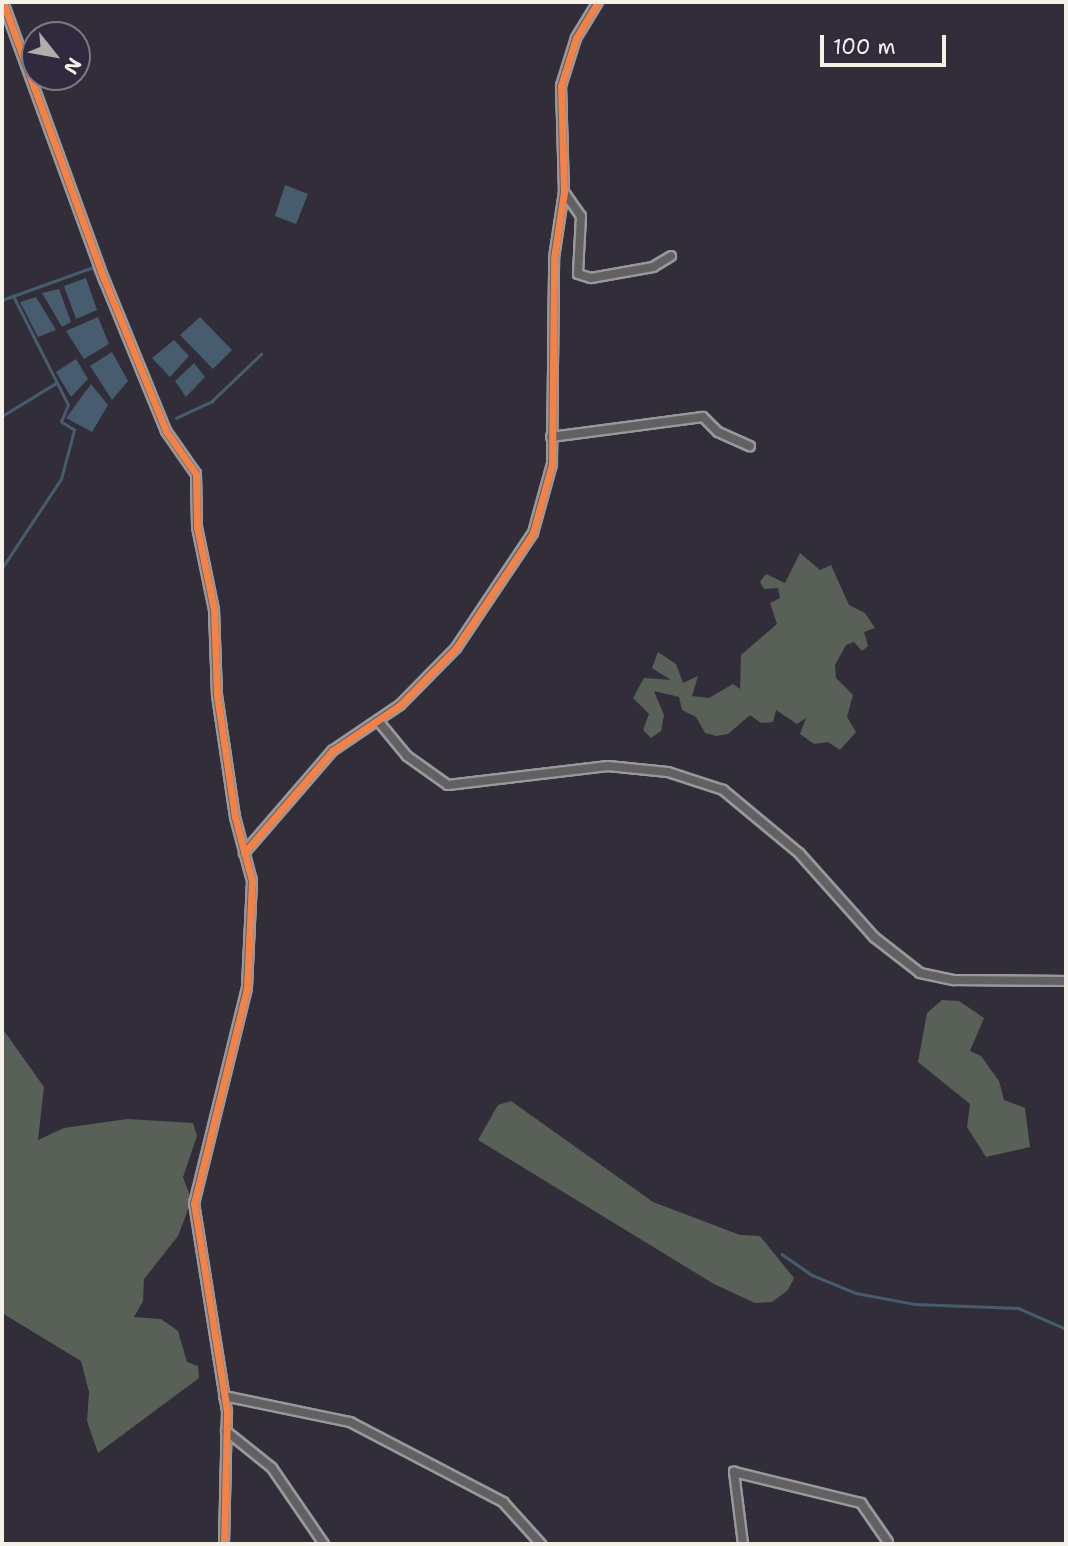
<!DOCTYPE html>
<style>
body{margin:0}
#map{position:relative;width:1068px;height:1546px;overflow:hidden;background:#312e39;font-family:"Shantell Sans",sans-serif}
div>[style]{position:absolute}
.green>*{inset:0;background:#586057}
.water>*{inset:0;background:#475c6e}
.stream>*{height:2.5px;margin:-1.25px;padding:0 1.25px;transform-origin:1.25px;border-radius:1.25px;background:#475c6e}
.roads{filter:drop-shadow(2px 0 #9a989b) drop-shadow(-2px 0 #9a989b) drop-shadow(0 2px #9a989b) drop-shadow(0 -2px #9a989b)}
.street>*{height:8px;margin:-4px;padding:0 4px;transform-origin:4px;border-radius:4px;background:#626063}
.cycleway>*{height:7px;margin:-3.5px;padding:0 3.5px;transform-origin:3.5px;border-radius:3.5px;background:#f48246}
span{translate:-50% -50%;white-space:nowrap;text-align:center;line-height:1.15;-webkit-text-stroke:5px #2f2a3d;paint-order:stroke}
.frame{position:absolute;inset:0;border:4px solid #f4f1e8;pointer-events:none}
.north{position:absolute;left:21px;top:21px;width:70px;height:70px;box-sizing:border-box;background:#2f2a3d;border:2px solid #7e7a81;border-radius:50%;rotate:121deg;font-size:19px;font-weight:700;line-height:28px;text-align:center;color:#f4f1e8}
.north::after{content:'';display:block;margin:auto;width:24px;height:32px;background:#b0adab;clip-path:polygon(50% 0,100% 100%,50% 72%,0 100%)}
.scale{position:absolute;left:820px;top:35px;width:126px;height:32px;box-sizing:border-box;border:4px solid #f4f1e8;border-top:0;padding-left:9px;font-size:21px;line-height:24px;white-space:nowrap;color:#f4f1e8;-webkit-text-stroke:5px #2f2a3d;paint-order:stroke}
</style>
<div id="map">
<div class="green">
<i style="clip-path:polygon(800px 553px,820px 570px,831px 565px,849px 605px,865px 613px,875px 628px,864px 632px,868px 646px,862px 651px,854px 642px,846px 645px,835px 665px,836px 678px,853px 695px,847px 717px,856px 732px,840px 750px,828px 742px,814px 744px,800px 734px,806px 718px,797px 724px,776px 710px,773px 722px,761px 723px,750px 715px,728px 734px,716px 736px,705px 733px,696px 717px,682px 710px,679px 697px,654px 691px,664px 715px,661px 731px,651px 738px,643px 730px,649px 714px,633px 698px,644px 678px,671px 680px,652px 668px,658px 652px,676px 664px,683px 683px,698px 676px,692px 696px,709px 698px,733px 684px,740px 689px,741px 655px,777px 624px,770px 603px,780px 598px,778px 588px,764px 589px,760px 582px,766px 574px,785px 583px)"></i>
<i style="clip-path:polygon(942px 1000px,959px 1001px,984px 1018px,970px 1051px,981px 1056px,999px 1081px,1004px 1100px,1025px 1108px,1030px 1147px,986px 1157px,967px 1127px,970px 1104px,918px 1062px,927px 1013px)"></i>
<i style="clip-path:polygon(2px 1028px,44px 1087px,38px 1140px,64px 1128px,127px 1119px,193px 1123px,197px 1136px,183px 1177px,191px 1199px,186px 1215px,178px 1236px,144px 1279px,143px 1301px,134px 1317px,161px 1319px,178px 1331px,187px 1362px,198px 1366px,199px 1378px,98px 1453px,87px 1421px,89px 1392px,81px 1361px,2px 1313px)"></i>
<i style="clip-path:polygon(511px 1101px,653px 1202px,740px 1235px,760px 1236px,794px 1278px,788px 1290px,772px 1302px,755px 1303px,714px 1284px,478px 1140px,498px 1105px)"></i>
</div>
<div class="water">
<i style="clip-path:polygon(285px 185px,308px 194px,296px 224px,275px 216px)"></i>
<i style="clip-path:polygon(86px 278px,97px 310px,76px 319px,64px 286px)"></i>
<i style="clip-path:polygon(59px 289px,71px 322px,62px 327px,42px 293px)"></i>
<i style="clip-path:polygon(36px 297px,56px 330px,38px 337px,20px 302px)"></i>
<i style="clip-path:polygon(98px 317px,109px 344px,84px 359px,66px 331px)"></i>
<i style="clip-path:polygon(200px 317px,232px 350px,213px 369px,180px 335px)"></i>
<i style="clip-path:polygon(174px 340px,189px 356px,170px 377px,152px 358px)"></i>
<i style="clip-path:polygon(112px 352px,128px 381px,112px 400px,90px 366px)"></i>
<i style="clip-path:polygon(76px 359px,88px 379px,71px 397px,56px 372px)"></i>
<i style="clip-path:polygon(194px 363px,205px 377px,186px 397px,175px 381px)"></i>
<i style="clip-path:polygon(91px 384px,108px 405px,92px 432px,66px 418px)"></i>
</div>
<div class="stream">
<i style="left:2px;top:300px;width:97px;rotate:-19.9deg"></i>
<i style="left:93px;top:267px;width:48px;rotate:65.6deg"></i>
<i style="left:2px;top:416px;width:63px;rotate:-31.4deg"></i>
<i style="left:176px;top:418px;width:40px;rotate:-25deg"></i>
<i style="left:212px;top:401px;width:68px;rotate:-43.8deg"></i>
<i style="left:2px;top:568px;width:107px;rotate:-56.5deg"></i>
<i style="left:61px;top:479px;width:51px;rotate:-75.1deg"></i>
<i style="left:74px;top:430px;width:15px;rotate:-148deg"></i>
<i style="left:61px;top:422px;width:18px;rotate:-68deg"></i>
<i style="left:68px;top:405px;width:122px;rotate:-116.8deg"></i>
<i style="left:782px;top:1254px;width:37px;rotate:35deg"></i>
<i style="left:812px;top:1275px;width:48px;rotate:22.2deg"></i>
<i style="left:856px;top:1293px;width:60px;rotate:10.6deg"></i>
<i style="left:915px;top:1304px;width:103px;rotate:2.2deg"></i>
<i style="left:1018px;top:1308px;width:52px;rotate:23.6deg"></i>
</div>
<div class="roads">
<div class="street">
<i style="left:3px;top:2px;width:295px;rotate:70deg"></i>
<i style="left:104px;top:279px;width:164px;rotate:67.8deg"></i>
<i style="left:166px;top:431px;width:52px;rotate:55.1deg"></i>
<i style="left:196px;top:474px;width:53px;rotate:88.9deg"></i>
<i style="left:197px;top:527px;width:85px;rotate:78.4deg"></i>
<i style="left:214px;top:610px;width:85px;rotate:88deg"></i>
<i style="left:217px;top:695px;width:123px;rotate:81.6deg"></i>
<i style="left:235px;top:817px;width:66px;rotate:75.1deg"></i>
<i style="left:252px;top:881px;width:107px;rotate:92.7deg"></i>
<i style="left:247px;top:988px;width:221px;rotate:103.8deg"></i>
<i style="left:194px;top:1203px;width:212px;rotate:81deg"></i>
<i style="left:227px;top:1412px;width:132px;rotate:91.3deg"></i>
<i style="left:564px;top:192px;width:29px;rotate:55deg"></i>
<i style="left:581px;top:216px;width:58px;rotate:93deg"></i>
<i style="left:578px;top:274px;width:14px;rotate:17deg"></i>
<i style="left:591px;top:278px;width:63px;rotate:-10.1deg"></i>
<i style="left:653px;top:267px;width:21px;rotate:-31deg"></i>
<i style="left:551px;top:437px;width:153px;rotate:-7.5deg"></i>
<i style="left:703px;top:417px;width:21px;rotate:45deg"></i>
<i style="left:718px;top:432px;width:35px;rotate:24deg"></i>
<i style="left:379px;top:722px;width:44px;rotate:50.5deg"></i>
<i style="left:407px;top:756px;width:50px;rotate:35.3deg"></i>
<i style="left:448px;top:785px;width:161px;rotate:-6.8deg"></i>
<i style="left:608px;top:766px;width:60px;rotate:5.7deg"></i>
<i style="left:668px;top:772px;width:58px;rotate:18.1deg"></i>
<i style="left:723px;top:790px;width:99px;rotate:39.7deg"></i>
<i style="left:799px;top:853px;width:113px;rotate:48.2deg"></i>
<i style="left:874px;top:937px;width:58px;rotate:38deg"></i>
<i style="left:920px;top:973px;width:35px;rotate:12deg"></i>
<i style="left:954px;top:980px;width:112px;rotate:0.5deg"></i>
<i style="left:244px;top:853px;width:135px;rotate:-49.2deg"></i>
<i style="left:332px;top:751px;width:82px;rotate:-34.1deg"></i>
<i style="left:400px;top:705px;width:80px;rotate:-45.5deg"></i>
<i style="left:456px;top:648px;width:138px;rotate:-56.2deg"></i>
<i style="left:533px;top:533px;width:72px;rotate:-74.6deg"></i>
<i style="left:552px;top:464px;width:206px;rotate:-89.4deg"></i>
<i style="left:554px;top:258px;width:67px;rotate:-81.4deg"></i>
<i style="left:564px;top:192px;width:106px;rotate:-91.6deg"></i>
<i style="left:561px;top:86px;width:50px;rotate:-72.6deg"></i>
<i style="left:576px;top:38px;width:42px;rotate:-58.6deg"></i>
<i style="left:224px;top:1396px;width:129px;rotate:11.7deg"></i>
<i style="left:350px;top:1422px;width:173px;rotate:27.6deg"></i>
<i style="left:503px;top:1502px;width:57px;rotate:47.9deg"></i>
<i style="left:226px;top:1431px;width:59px;rotate:38.8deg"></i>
<i style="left:272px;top:1468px;width:92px;rotate:55.6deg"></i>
<i style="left:743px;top:1544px;width:73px;rotate:-97.1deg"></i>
<i style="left:734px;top:1472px;width:131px;rotate:13.7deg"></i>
<i style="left:861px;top:1503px;width:47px;rotate:55.3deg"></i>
</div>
</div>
<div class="cycleway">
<i style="left:3px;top:2px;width:295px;rotate:70deg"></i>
<i style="left:104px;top:279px;width:164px;rotate:67.8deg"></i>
<i style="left:166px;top:431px;width:52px;rotate:55.1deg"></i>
<i style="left:196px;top:474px;width:53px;rotate:88.9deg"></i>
<i style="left:197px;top:527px;width:85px;rotate:78.4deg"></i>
<i style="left:214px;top:610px;width:85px;rotate:88deg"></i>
<i style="left:217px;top:695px;width:123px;rotate:81.6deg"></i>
<i style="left:235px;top:817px;width:66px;rotate:75.1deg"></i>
<i style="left:252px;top:881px;width:107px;rotate:92.7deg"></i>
<i style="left:247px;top:988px;width:221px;rotate:103.8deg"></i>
<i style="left:194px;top:1203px;width:212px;rotate:81deg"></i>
<i style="left:227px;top:1412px;width:132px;rotate:91.3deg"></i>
<i style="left:244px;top:853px;width:135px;rotate:-49.2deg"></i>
<i style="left:332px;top:751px;width:82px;rotate:-34.1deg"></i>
<i style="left:400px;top:705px;width:80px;rotate:-45.5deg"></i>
<i style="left:456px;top:648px;width:138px;rotate:-56.2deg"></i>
<i style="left:533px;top:533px;width:72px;rotate:-74.6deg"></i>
<i style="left:552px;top:464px;width:206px;rotate:-89.4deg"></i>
<i style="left:554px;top:258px;width:67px;rotate:-81.4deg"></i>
<i style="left:564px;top:192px;width:106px;rotate:-91.6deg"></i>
<i style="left:561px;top:86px;width:50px;rotate:-72.6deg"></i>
<i style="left:576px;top:38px;width:42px;rotate:-58.6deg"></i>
</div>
<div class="frame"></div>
<div class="north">N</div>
<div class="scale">100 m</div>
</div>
